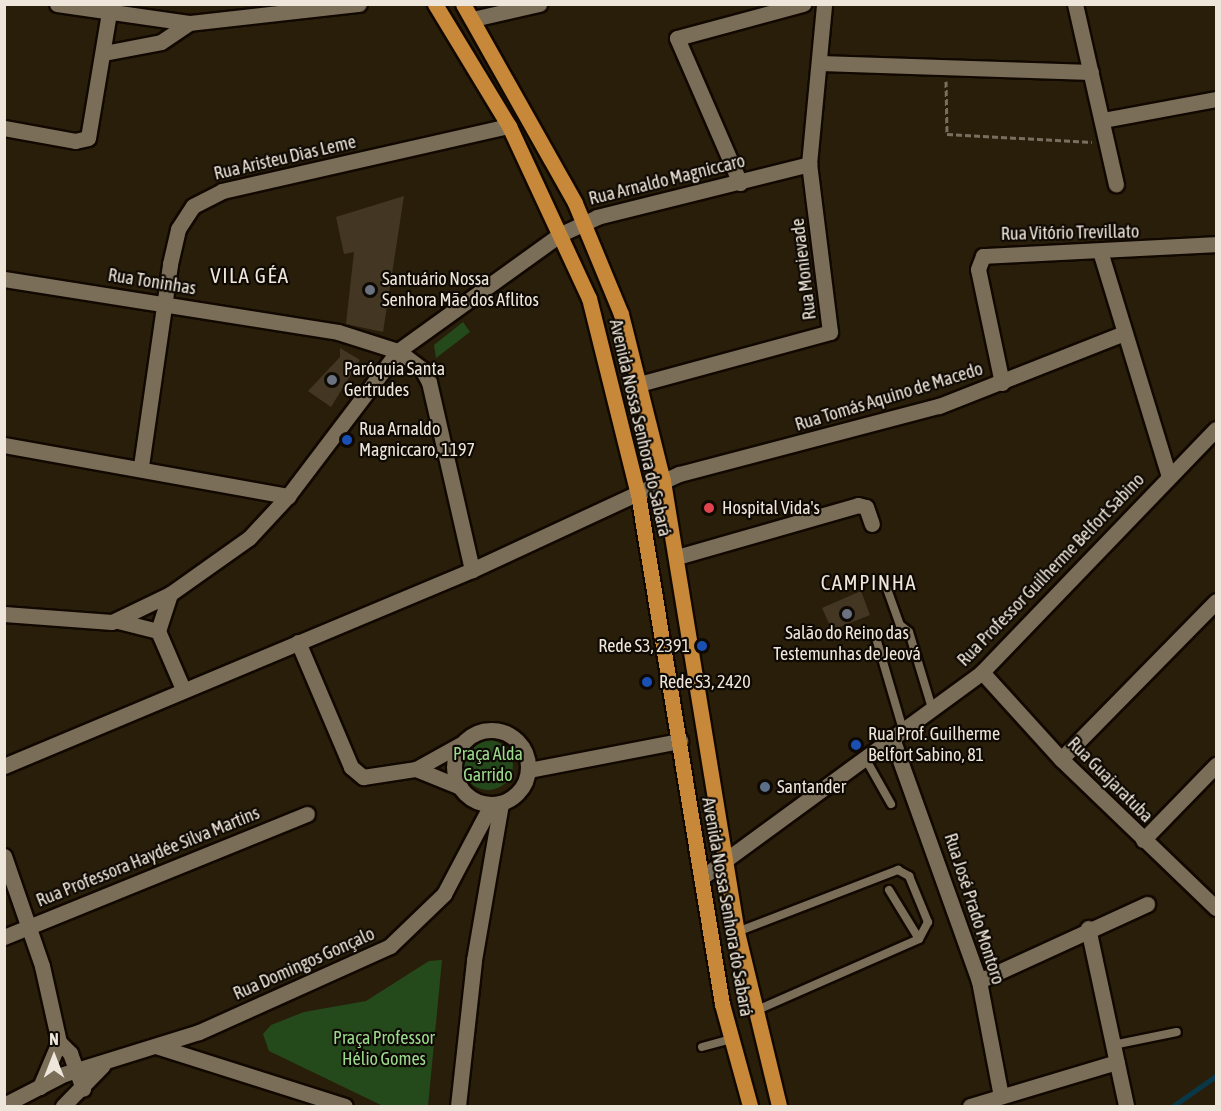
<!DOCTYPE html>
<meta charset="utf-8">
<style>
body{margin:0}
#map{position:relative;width:1221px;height:1111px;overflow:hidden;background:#291e0a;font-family:"Asap Condensed",sans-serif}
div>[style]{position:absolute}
.green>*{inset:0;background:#244a1c}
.round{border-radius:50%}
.stream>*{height:4.5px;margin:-2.25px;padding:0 2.25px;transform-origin:2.25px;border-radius:2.25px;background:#093949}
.building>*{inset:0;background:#433723}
.path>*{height:3px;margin-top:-1.5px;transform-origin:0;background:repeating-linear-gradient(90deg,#796f5f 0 6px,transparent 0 9px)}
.roads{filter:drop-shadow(2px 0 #110800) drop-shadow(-2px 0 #110800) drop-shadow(0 2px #110800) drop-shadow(0 -2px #110800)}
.service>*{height:8px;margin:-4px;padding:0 4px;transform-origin:4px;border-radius:4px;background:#7b6e58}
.minor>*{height:15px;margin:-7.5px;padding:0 7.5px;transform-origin:7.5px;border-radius:7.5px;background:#7b6e58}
.minor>.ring{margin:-7.5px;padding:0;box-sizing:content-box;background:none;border:15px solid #7b6e58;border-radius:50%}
.tertiary>*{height:15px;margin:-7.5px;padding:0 7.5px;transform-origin:7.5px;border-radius:7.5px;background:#7b6e58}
.primary>*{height:15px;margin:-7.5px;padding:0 7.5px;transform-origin:7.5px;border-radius:7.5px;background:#c88839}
.dots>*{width:16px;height:16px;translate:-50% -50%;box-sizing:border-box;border:3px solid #0e0903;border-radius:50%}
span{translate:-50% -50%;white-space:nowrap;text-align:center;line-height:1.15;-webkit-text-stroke:4.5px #0e0903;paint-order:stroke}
.street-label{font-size:18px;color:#eee6da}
.poi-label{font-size:18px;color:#eee6da}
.left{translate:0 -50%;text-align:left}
.right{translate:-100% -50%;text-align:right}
.park-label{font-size:18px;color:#9ada8d}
.quarter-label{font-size:21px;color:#eee6da;letter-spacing:1.5px}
.frame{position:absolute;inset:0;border:6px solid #eee6da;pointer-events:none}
.north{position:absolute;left:24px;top:1027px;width:60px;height:60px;-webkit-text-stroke:4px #0e0903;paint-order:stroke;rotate:0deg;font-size:16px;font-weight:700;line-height:24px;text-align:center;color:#eee6da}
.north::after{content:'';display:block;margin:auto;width:21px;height:27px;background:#eee6da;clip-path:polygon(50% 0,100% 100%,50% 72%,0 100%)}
</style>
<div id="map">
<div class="green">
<i style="clip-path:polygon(463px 322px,470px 332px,436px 358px,434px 345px)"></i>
<i class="round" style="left:463px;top:740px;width:50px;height:50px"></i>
<i style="clip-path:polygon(442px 960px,428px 1106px,383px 1106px,269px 1051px,263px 1034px,271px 1025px,304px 1012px,366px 1001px,429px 961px)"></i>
</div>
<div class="stream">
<i style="left:1173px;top:1106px;width:52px;rotate:-34.9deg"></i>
</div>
<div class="building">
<i style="clip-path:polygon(404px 196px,383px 332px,346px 324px,354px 252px,344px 254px,336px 217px)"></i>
<i style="clip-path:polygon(340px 348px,360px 360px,331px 407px,308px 391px,340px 357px)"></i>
<i style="clip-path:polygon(861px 591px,870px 615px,832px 630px,822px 608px)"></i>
</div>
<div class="path">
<i style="left:946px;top:81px;width:53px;rotate:88.9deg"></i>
<i style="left:947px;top:134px;width:145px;rotate:3.2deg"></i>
</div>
<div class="roads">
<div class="service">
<i style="left:886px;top:586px;width:41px;rotate:70.3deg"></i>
<i style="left:900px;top:625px;width:11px;rotate:38deg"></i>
<i style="left:909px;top:632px;width:79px;rotate:73.2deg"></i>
<i style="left:876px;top:638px;width:96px;rotate:73.6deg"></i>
<i style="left:865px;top:758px;width:53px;rotate:60.5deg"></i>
<i style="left:889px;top:890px;width:57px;rotate:58.5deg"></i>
<i style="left:737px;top:932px;width:173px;rotate:-21.1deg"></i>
<i style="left:898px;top:870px;width:13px;rotate:29deg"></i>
<i style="left:909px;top:876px;width:50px;rotate:67.6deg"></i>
<i style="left:928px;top:922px;width:19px;rotate:118deg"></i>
<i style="left:919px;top:939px;width:181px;rotate:156.3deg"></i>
<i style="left:1113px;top:1045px;width:65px;rotate:-11.5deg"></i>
<i style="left:702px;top:1047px;width:30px;rotate:-15deg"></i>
</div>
<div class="minor">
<i style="left:1075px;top:4px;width:185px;rotate:77.2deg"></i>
<i style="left:473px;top:19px;width:68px;rotate:-12.8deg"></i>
<i style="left:104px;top:53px;width:58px;rotate:-10.9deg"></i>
<i style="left:161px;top:42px;width:34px;rotate:-34deg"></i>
<i style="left:820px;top:63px;width:271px;rotate:1.9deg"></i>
<i style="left:1103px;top:120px;width:115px;rotate:-10.5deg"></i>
<i style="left:4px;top:128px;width:72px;rotate:10.4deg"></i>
<i style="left:75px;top:141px;width:13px;rotate:-13deg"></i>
<i style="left:88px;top:138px;width:127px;rotate:-80.5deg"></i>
<i style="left:740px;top:183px;width:158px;rotate:-113.5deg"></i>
<i style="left:677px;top:38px;width:131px;rotate:-15.1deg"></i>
<i style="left:1100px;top:251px;width:235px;rotate:73deg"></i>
<i style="left:4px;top:279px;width:338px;rotate:9deg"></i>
<i style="left:338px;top:332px;width:63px;rotate:17.6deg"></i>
<i style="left:398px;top:351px;width:30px;rotate:37deg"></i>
<i style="left:422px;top:369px;width:15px;rotate:62deg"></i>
<i style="left:429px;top:382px;width:193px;rotate:77.1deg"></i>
<i style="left:1002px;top:383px;width:116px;rotate:-101.9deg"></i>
<i style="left:978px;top:269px;width:14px;rotate:-69deg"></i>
<i style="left:983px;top:256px;width:233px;rotate:-2.9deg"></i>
<i style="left:639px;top:384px;width:198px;rotate:-15.2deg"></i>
<i style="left:830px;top:332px;width:169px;rotate:-97.1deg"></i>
<i style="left:809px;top:164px;width:161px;rotate:-84.6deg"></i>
<i style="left:4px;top:445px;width:289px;rotate:10.2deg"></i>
<i style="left:141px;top:466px;width:204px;rotate:-81.8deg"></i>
<i style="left:170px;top:264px;width:36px;rotate:-77deg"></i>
<i style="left:178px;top:229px;width:27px;rotate:-57deg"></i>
<i style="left:193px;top:206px;width:33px;rotate:-27deg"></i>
<i style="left:222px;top:191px;width:294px;rotate:-12.8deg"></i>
<i style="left:677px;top:557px;width:188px;rotate:-16deg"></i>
<i style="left:858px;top:505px;width:8px;rotate:14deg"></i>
<i style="left:866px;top:507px;width:18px;rotate:71deg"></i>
<i style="left:170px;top:594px;width:39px;rotate:108deg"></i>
<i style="left:158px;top:631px;width:63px;rotate:66.7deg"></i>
<i style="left:4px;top:614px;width:108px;rotate:4.2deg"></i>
<i style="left:112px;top:622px;width:64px;rotate:-25.8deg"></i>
<i style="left:170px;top:594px;width:97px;rotate:-35.3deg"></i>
<i style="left:249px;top:538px;width:57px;rotate:-47.1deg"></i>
<i style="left:288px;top:496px;width:182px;rotate:-52.8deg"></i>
<i style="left:398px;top:351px;width:201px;rotate:-35.7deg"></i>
<i style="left:561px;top:234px;width:40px;rotate:-25deg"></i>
<i style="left:597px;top:217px;width:219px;rotate:-14deg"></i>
<i style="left:118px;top:621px;width:41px;rotate:14deg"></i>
<i style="left:298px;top:642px;width:136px;rotate:67deg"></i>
<i style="left:351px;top:767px;width:16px;rotate:40deg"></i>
<i style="left:363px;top:777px;width:54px;rotate:-8.6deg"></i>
<i style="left:416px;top:769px;width:51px;rotate:-29.1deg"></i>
<i style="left:982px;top:672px;width:118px;rotate:47.8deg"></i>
<i style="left:1061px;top:759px;width:215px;rotate:43.9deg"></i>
<i class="ring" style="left:454px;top:730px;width:59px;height:59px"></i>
<i style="left:892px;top:738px;width:258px;rotate:70.3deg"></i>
<i style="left:979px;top:981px;width:117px;rotate:79.2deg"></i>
<i style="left:1061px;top:759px;width:221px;rotate:-45.5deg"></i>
<i style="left:4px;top:766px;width:507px;rotate:-22.72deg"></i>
<i style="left:472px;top:570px;width:228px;rotate:-24.9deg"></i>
<i style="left:679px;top:474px;width:269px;rotate:-14.7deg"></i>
<i style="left:939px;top:406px;width:197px;rotate:-21.5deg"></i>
<i style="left:416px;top:769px;width:48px;rotate:22.2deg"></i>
<i style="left:529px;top:770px;width:154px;rotate:-10.9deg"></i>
<i style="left:1143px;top:840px;width:105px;rotate:-45.8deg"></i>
<i style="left:4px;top:856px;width:116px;rotate:70.9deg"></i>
<i style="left:42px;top:966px;width:78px;rotate:77.4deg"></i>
<i style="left:59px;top:1042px;width:16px;rotate:45deg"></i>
<i style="left:70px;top:1053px;width:38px;rotate:70deg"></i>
<i style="left:1088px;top:928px;width:182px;rotate:77.9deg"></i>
<i style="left:4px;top:937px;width:327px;rotate:-22.1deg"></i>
<i style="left:979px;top:981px;width:185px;rotate:-24.6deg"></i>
<i style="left:156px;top:1046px;width:198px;rotate:17.6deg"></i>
<i style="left:40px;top:1087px;width:49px;rotate:-67.1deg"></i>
<i style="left:4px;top:1105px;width:68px;rotate:-27.3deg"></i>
<i style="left:64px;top:1074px;width:141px;rotate:-17.3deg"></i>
<i style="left:199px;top:1032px;width:209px;rotate:-24.2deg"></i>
<i style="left:390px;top:946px;width:75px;rotate:-43.9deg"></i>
<i style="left:444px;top:894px;width:101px;rotate:-62.2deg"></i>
<i style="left:63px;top:1106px;width:57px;rotate:-45.7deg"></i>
<i style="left:458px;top:1106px;width:147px;rotate:-83.7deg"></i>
<i style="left:474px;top:960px;width:159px;rotate:-80.2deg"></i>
<i style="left:970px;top:1106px;width:153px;rotate:-16.7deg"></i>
</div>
<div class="tertiary">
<i style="left:57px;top:4px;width:133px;rotate:8.2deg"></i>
<i style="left:189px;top:23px;width:171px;rotate:-6.4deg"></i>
<i style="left:701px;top:878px;width:348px;rotate:-36.2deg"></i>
<i style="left:982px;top:672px;width:337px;rotate:-46.1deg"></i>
</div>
<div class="primary">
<i style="left:435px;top:4px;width:143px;rotate:58.8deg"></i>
<i style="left:509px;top:126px;width:190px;rotate:65.1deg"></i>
<i style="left:589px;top:298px;width:202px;rotate:76deg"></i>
<i style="left:638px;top:494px;width:517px;rotate:80.65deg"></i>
<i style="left:722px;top:1004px;width:106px;rotate:74.6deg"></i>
<i style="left:463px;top:4px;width:228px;rotate:60.6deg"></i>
<i style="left:575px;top:203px;width:120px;rotate:67.5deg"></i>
<i style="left:621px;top:314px;width:172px;rotate:75.9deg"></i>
<i style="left:663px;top:481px;width:457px;rotate:80.7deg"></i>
<i style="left:737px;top:932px;width:179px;rotate:76.4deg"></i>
</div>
</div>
<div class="dots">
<i style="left:370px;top:290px;background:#6b7280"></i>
<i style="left:332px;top:380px;background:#6b7280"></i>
<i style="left:347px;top:440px;background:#1a4fb4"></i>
<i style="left:709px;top:508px;background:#e0444e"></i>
<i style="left:847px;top:614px;background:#6b7280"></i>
<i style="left:702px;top:646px;background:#1a4fb4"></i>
<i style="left:647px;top:682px;background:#1a4fb4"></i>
<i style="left:856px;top:745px;background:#1a4fb4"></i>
<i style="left:765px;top:787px;background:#5c6f8a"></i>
</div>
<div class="street-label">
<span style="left:285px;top:158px;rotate:-13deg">Rua Aristeu Dias Leme</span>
<span style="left:667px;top:180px;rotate:-14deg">Rua Arnaldo Magniccaro</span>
<span style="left:1070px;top:233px;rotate:-1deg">Rua Vitório Trevillato</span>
<span style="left:804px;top:269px;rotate:-97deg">Rua Monievade</span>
<span style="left:152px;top:282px;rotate:9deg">Rua Toninhas</span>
<span style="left:889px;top:397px;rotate:-17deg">Rua Tomás Aquino de Macedo</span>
<span style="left:640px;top:428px;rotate:77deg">Avenida Nossa Senhora do Sabará</span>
<span style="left:1051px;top:570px;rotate:-46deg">Rua Professor Guilherme Belfort Sabino</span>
<span style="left:1110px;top:780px;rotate:45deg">Rua Guajaratuba</span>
<span style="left:148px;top:857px;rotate:-22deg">Rua Professora Haydée Silva Martins</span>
<span style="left:727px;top:907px;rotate:80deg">Avenida Nossa Senhora do Sabará</span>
<span style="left:974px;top:909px;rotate:72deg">Rua José Prado Montoro</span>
<span style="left:304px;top:964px;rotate:-24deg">Rua Domingos Gonçalo</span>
</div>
<div class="poi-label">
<span class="left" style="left:382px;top:290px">Santuário Nossa<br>Senhora Mãe dos Aflitos</span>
<span class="left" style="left:344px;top:380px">Paróquia Santa<br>Gertrudes</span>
<span class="left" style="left:359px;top:440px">Rua Arnaldo<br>Magniccaro, 1197</span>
<span class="left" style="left:722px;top:508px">Hospital Vida's</span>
<span style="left:847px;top:644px">Salão do Reino das<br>Testemunhas de Jeová</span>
<span class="right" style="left:690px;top:646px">Rede S3, 2391</span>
<span class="left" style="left:659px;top:682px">Rede S3, 2420</span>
<span class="left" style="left:868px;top:745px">Rua Prof. Guilherme<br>Belfort Sabino, 81</span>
<span class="left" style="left:777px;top:787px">Santander</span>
</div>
<div class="park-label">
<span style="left:488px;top:765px">Praça Alda<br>Garrido</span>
<span style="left:384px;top:1049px">Praça Professor<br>Hélio Gomes</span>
</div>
<div class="quarter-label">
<span style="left:250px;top:275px">VILA GÉA</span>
<span style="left:869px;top:582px">CAMPINHA</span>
</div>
<div class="frame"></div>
<div class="north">N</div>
</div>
